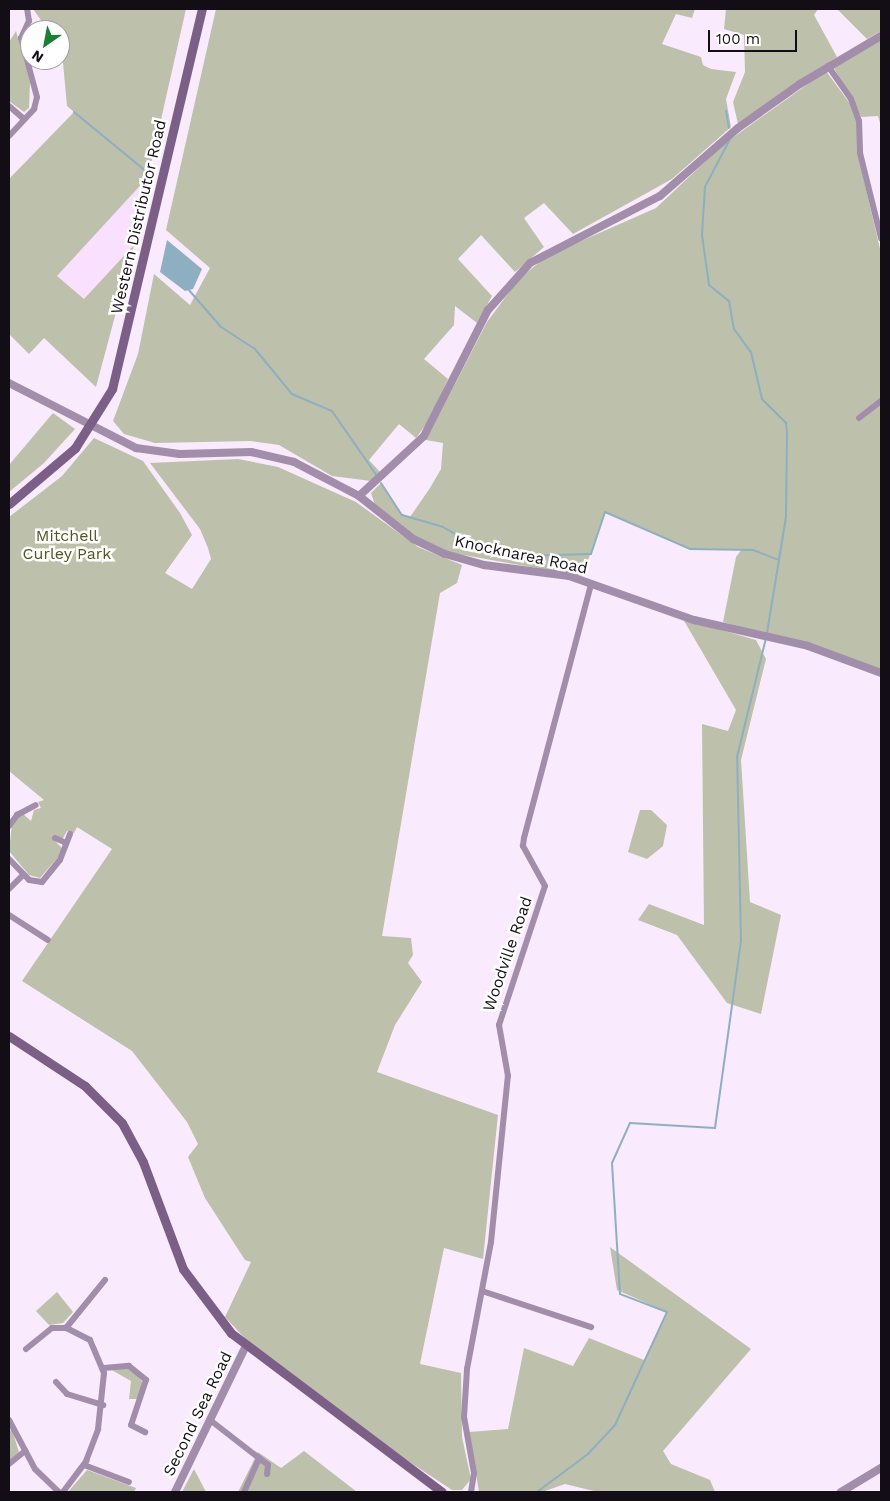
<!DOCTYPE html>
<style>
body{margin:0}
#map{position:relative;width:890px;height:1501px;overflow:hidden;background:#faeafd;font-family:"Work Sans",sans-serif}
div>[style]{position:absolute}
.built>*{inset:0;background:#f9e0fe}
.green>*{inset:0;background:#bdc0aa}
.water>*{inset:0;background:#8dafc1}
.stream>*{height:2px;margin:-1px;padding:0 1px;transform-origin:1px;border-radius:1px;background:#8dafc1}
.minor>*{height:6px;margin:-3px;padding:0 3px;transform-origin:3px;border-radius:3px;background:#a28eaa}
.tertiary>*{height:8px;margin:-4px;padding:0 4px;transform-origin:4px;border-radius:4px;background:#a28eaa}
.secondary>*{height:9px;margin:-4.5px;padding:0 4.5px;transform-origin:4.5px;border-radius:4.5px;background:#7c5f87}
span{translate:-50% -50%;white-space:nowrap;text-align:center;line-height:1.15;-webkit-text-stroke:5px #fff;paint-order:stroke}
.street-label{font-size:16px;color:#130d15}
.park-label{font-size:16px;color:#51551f}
.frame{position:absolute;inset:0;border:10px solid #130d15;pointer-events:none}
.north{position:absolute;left:20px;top:20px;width:50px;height:50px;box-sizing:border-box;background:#fff;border:1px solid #a19ea1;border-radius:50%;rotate:213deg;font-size:14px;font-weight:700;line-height:20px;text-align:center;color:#130d15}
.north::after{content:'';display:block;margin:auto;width:18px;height:22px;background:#1a7f33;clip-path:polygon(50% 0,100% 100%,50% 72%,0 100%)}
.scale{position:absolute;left:708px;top:30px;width:89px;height:22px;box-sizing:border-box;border:2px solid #130d15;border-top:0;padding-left:6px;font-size:15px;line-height:18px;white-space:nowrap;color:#130d15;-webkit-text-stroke:4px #fff;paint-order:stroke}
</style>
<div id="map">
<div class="built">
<i style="clip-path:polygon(148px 177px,134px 245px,84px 300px,57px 276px)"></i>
</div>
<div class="green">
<i style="clip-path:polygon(33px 9px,186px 9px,148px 177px,57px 276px,84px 299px,134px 245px,96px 387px,44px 338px,29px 354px,9px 334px,9px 179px,74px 112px,67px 106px,60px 30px,48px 30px)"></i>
<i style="clip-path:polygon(216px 9px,695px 9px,692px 18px,676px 14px,662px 44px,701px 57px,703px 65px,711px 69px,736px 72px,726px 99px,731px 127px,672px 179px,573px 234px,544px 203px,524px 218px,544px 247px,515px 272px,481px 235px,458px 259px,492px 296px,477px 323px,455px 306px,454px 325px,424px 359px,448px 379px,430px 419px,416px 438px,399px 424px,369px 460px,380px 472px,371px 481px,332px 476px,279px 445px,251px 441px,155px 443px,124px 434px,113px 421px,138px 354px,154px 274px,190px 305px,210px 268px,166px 230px)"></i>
<i style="clip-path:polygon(726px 9px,818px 9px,814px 15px,837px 57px,738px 124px,733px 102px,745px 72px,744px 35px,724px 29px)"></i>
<i style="clip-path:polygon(837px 9px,881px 9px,881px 31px,867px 39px)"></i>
<i style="clip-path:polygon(16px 31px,30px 82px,29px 108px,24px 112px,9px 101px,9px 42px)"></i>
<i style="clip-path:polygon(881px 40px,881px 127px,878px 116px,861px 117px,834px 68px)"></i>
<i style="clip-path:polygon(826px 71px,851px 105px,857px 121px,858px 155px,881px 253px,881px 669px,723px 622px,736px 557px,742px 549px,690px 549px,606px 512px,582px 576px,452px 553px,414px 536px,375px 505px,371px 493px,381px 483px,402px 515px,410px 517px,430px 488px,441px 469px,443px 443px,426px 440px,487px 322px,519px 279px,547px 256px,656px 208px,724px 144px)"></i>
<i style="clip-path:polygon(53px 413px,75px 429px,44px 463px,9px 492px,9px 465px)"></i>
<i style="clip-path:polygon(94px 438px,143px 461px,180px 513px,192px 535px,165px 573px,192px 589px,211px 559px,208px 548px,200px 529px,150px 463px,238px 459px,278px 467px,356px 502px,418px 547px,462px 565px,457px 583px,440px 593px,382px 936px,411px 938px,413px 955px,408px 963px,422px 982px,395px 1025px,377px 1072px,498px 1115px,483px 1259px,444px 1248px,420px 1364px,461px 1373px,462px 1437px,471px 1479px,462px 1490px,452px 1490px,387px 1447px,251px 1345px,225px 1317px,251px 1262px,245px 1260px,205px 1198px,188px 1157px,198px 1144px,187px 1122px,132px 1051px,22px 981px,112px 849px,77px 827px,74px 833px,67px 831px,63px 838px,54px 840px,62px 848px,60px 855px,40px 878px,29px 875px,9px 851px,12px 824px,22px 813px,31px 821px,34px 810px,41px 808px,38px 802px,44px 800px,9px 771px,9px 517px,62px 476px)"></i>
<i style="clip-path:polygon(683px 619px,756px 640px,766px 659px,741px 760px,750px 902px,781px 915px,761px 1014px,727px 1003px,677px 935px,638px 920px,649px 904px,704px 925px,702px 724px,728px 731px,736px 710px)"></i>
<i style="clip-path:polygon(640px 810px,651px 810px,667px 825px,663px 846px,647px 859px,628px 852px)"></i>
<i style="clip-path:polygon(610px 1247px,751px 1349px,663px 1451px,671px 1464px,710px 1480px,715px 1492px,598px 1492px,565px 1484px,542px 1492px,479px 1492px,469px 1432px,508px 1429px,524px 1348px,573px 1366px,589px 1338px,644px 1360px,667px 1312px,617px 1290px)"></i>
<i style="clip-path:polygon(57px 1292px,73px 1312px,63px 1323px,49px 1325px,36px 1311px)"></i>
<i style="clip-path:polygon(110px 1369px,129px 1369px,139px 1377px,143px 1383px,137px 1399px,129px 1399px,131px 1381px)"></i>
<i style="clip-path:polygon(12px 1430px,19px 1452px,9px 1461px,9px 1431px)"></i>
<i style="clip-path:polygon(304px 1451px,357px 1492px,238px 1492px,258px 1452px,281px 1468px)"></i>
<i style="clip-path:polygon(194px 1469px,206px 1492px,182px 1492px)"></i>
<i style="clip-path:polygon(87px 1470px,136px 1488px,134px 1492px,68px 1492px)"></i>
</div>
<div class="water">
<i style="clip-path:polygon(167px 240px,202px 269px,193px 289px,185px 291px,160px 272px)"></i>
</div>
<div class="stream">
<i style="left:726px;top:111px;width:17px;rotate:80deg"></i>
<i style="left:74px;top:112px;width:94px;rotate:39.4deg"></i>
<i style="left:729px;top:141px;width:52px;rotate:117.6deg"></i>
<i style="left:705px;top:187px;width:48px;rotate:93.6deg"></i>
<i style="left:702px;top:235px;width:50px;rotate:82deg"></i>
<i style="left:709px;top:285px;width:26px;rotate:39deg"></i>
<i style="left:729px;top:301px;width:28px;rotate:80deg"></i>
<i style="left:734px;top:329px;width:29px;rotate:54deg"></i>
<i style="left:751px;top:352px;width:48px;rotate:76.8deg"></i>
<i style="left:762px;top:399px;width:34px;rotate:45deg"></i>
<i style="left:786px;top:423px;width:9px;rotate:84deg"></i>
<i style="left:787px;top:432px;width:85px;rotate:90.7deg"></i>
<i style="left:786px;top:517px;width:118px;rotate:99.3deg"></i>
<i style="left:188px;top:289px;width:50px;rotate:49deg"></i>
<i style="left:221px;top:327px;width:40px;rotate:32.9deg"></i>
<i style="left:255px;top:349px;width:58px;rotate:50.6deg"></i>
<i style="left:292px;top:394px;width:43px;rotate:23deg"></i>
<i style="left:332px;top:411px;width:79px;rotate:55.3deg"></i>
<i style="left:381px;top:483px;width:38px;rotate:57deg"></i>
<i style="left:402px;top:515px;width:43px;rotate:16.3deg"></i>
<i style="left:443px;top:527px;width:46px;rotate:29.9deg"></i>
<i style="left:483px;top:550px;width:34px;rotate:10deg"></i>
<i style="left:516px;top:556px;width:75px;rotate:-1.5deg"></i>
<i style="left:591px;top:554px;width:44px;rotate:-71.6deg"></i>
<i style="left:605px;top:512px;width:93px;rotate:23.5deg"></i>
<i style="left:690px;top:549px;width:63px;rotate:0.9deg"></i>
<i style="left:753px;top:550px;width:26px;rotate:21deg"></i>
<i style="left:537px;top:1492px;width:64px;rotate:-36.7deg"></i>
<i style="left:588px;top:1454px;width:40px;rotate:-47deg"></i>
<i style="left:615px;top:1425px;width:124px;rotate:-65.3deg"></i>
<i style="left:667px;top:1312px;width:50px;rotate:-159deg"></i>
<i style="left:620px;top:1294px;width:131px;rotate:-93.5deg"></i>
<i style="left:612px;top:1163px;width:44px;rotate:-65.8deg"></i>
<i style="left:630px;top:1123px;width:85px;rotate:3.4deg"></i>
<i style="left:715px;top:1128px;width:189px;rotate:-82.1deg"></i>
<i style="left:741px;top:941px;width:184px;rotate:-91.2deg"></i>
<i style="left:737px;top:757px;width:122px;rotate:-76.3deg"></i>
</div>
<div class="minor">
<i style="left:828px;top:66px;width:40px;rotate:55.1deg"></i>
<i style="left:851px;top:99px;width:23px;rotate:70deg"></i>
<i style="left:859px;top:121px;width:32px;rotate:88deg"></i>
<i style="left:860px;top:153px;width:88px;rotate:76.1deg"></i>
<i style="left:9px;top:106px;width:20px;rotate:41deg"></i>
<i style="left:9px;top:136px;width:37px;rotate:-47deg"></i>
<i style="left:34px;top:109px;width:12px;rotate:-76deg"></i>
<i style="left:37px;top:97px;width:61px;rotate:-105.2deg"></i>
<i style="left:21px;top:38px;width:19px;rotate:-65deg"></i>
<i style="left:29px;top:21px;width:12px;rotate:-99deg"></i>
<i style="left:859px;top:418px;width:28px;rotate:-38deg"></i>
<i style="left:9px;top:826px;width:14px;rotate:-54deg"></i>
<i style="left:17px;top:815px;width:21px;rotate:-28deg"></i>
<i style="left:55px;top:838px;width:12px;rotate:24deg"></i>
<i style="left:9px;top:859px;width:29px;rotate:46deg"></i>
<i style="left:29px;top:880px;width:13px;rotate:9deg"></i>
<i style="left:42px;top:882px;width:28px;rotate:-51deg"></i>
<i style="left:60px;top:860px;width:28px;rotate:-69deg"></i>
<i style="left:9px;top:889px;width:20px;rotate:-45deg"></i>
<i style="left:9px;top:915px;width:46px;rotate:32.7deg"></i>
<i style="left:482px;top:1291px;width:115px;rotate:18.3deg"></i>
<i style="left:26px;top:1349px;width:33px;rotate:-39deg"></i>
<i style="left:52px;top:1328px;width:14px"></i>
<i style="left:104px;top:1368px;width:25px;rotate:-5deg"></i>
<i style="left:129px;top:1366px;width:22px;rotate:39deg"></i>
<i style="left:146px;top:1380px;width:47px;rotate:108.4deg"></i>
<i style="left:131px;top:1425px;width:16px;rotate:27deg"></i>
<i style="left:56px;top:1382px;width:16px;rotate:47deg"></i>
<i style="left:67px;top:1394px;width:38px;rotate:17deg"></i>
<i style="left:9px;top:1420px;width:55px;rotate:62deg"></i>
<i style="left:35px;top:1469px;width:33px;rotate:44deg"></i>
<i style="left:210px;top:1420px;width:73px;rotate:37.8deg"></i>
<i style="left:268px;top:1465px;width:9px;rotate:96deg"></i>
<i style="left:9px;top:1464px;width:21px;rotate:-39deg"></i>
<i style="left:84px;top:1465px;width:48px;rotate:20.7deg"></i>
<i style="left:63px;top:1492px;width:39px;rotate:-53deg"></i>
<i style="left:86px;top:1461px;width:34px;rotate:-69deg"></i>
<i style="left:98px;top:1429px;width:56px;rotate:-83.9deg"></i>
<i style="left:104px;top:1373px;width:36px;rotate:-113deg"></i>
<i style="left:90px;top:1340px;width:27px;rotate:-153deg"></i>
<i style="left:66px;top:1328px;width:62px;rotate:-50.9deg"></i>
<i style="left:244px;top:1492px;width:37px;rotate:-66deg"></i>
<i style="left:471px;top:1492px;width:19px;rotate:-81deg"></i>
<i style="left:474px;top:1473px;width:57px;rotate:-100.1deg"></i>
<i style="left:464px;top:1417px;width:48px;rotate:-86.4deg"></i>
<i style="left:467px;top:1369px;width:129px;rotate:-79.3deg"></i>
<i style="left:491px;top:1242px;width:167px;rotate:-84.2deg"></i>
<i style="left:508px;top:1076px;width:52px;rotate:-100deg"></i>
<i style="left:499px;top:1025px;width:146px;rotate:-71.7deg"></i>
<i style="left:545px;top:886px;width:46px;rotate:-118.8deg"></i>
<i style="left:523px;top:846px;width:8px;rotate:-83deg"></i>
<i style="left:524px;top:838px;width:263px;rotate:-75.2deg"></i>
</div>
<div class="tertiary">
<i style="left:9px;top:383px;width:143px;rotate:27.1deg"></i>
<i style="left:136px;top:448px;width:44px;rotate:7.8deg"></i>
<i style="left:180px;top:454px;width:71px;rotate:-1.6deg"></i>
<i style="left:251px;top:452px;width:44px;rotate:13.1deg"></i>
<i style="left:294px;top:462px;width:73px;rotate:27.6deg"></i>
<i style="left:359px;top:496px;width:69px;rotate:38.5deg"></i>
<i style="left:413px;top:539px;width:35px;rotate:25deg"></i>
<i style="left:445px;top:554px;width:41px;rotate:15.8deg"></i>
<i style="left:484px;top:565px;width:86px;rotate:7.4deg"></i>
<i style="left:569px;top:576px;width:133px;rotate:19.4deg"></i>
<i style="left:694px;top:620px;width:117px;rotate:12.8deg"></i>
<i style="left:808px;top:646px;width:78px;rotate:20.3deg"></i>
<i style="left:359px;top:496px;width:88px;rotate:-42.7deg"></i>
<i style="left:424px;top:436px;width:141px;rotate:-63.1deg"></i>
<i style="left:488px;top:310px;width:63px;rotate:-48.2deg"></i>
<i style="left:530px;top:263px;width:146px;rotate:-27.3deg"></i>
<i style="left:660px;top:196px;width:103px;rotate:-41.1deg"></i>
<i style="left:738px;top:128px;width:76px;rotate:-35.4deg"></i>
<i style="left:800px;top:84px;width:94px;rotate:-30.7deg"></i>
<i style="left:175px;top:1492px;width:160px;rotate:-64.1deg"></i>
<i style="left:841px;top:1492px;width:47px;rotate:-31deg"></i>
</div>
<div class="secondary">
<i style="left:9px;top:504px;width:87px;rotate:-40.3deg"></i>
<i style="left:75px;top:448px;width:70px;rotate:-57.9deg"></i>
<i style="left:112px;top:389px;width:391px;rotate:-76.7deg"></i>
<i style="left:9px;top:1036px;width:91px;rotate:33.3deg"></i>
<i style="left:85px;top:1086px;width:52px;rotate:45deg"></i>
<i style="left:122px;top:1123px;width:44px;rotate:61.7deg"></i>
<i style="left:143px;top:1162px;width:114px;rotate:69.5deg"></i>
<i style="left:183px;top:1269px;width:80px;rotate:53.1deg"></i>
<i style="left:231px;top:1333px;width:264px;rotate:37deg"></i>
</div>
<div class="street-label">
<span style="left:139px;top:217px;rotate:-77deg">Western Distributor Road</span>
<span style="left:521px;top:555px;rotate:12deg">Knocknarea Road</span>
<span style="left:508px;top:954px;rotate:-71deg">Woodville Road</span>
<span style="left:198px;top:1414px;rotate:-64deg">Second Sea Road</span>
</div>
<div class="park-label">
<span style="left:67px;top:545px">Mitchell<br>Curley Park</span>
</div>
<div class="frame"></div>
<div class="north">N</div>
<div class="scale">100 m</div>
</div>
